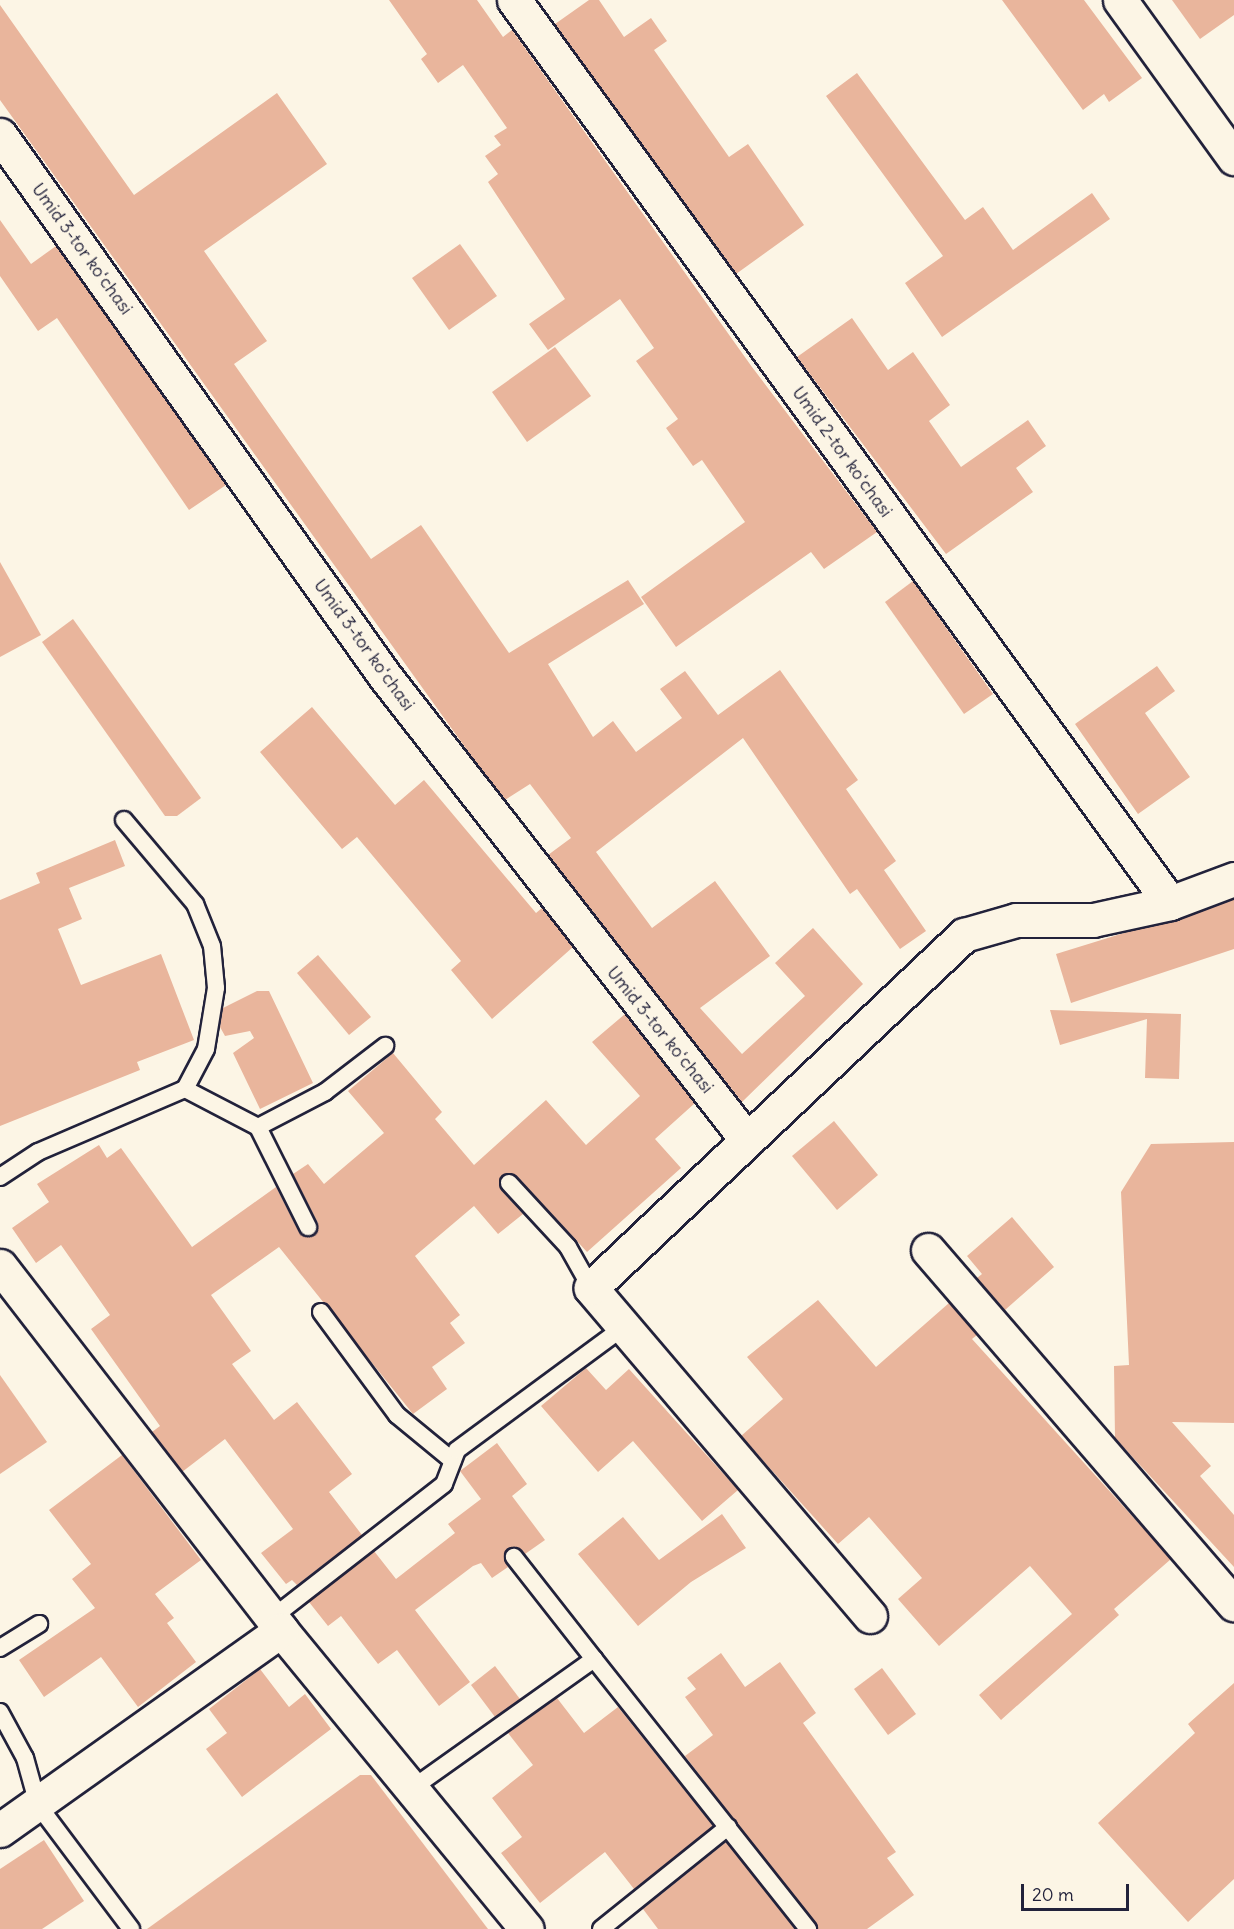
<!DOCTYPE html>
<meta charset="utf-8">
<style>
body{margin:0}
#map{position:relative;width:1234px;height:1929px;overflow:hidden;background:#fcf5e5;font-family:Delius,sans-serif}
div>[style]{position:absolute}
.building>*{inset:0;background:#e9b59c}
.roads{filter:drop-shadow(2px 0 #22223b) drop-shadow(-2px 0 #22223b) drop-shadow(0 2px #22223b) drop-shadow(0 -2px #22223b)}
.service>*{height:16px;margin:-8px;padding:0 8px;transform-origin:8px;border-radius:8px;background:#fcf5e5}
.minor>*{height:33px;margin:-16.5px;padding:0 16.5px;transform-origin:16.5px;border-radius:16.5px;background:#fcf5e5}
span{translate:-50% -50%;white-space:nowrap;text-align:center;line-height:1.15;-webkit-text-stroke:4.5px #fcf5e5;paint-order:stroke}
.street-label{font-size:18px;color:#22223b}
.scale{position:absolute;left:1021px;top:1884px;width:108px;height:27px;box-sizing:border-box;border:3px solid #22223b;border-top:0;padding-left:8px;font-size:18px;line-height:21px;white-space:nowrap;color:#22223b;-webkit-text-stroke:4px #fcf5e5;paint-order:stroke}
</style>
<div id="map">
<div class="building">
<i style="clip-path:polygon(389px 0,477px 0,503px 37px,512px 30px,752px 367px,877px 532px,824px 569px,811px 552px,676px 647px,641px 597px,745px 522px,702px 460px,693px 466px,666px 428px,678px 419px,636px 361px,654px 348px,620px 299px,548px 350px,529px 324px,565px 299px,488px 182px,498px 174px,485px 156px,501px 145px,494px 136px,507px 128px,463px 65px,438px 83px,421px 59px,427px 54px)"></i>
<i style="clip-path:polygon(589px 0,599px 0,624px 37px,651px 18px,667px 41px,654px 50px,729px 157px,748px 144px,804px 225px,736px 274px,555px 24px)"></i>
<i style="clip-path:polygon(1002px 0,1084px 0,1142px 78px,1109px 102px,1104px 94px,1083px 110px)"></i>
<i style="clip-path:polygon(1172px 0,1234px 0,1234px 15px,1200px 39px)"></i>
<i style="clip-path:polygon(0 5px,134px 195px,277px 93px,327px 164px,204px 251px,267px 341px,234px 364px,371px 559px,421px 525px,509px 653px,628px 580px,644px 604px,548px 664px,593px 737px,613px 721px,636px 752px,682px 718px,660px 689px,685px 671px,718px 715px,780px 670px,858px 780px,846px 789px,896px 861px,884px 870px,926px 931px,900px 949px,857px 889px,850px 894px,743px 738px,596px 852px,652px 928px,715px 881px,770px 956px,700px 1008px,742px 1054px,805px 996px,775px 963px,813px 928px,863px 984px,742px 1102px,548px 855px,571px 838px,530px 784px,505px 800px,475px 761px,0 100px)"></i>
<i style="clip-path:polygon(857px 73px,965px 220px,983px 207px,1013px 250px,1092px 193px,1110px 219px,942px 337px,905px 283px,943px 256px,826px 96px)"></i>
<i style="clip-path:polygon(0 220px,31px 264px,56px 246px,226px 485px,189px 510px,57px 318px,38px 331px,0 276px)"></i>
<i style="clip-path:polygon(460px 244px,497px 296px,449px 330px,412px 278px)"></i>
<i style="clip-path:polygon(852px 318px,888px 370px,913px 352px,950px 405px,929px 421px,961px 467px,1028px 420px,1046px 446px,1016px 468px,1033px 492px,946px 554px,797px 357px)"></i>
<i style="clip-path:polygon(555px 347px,591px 396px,527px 442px,492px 392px)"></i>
<i style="clip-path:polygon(0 562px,41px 635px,0 657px)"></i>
<i style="clip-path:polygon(913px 581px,993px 694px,964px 714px,885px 602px)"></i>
<i style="clip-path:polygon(73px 619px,201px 798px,177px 816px,165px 816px,42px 642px)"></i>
<i style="clip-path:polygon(1157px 666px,1175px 691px,1145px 713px,1190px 777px,1138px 814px,1075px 724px)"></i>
<i style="clip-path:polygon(312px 707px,395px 805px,424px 780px,536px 913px,542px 908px,573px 947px,492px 1019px,451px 970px,461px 961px,357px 837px,342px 849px,260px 752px)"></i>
<i style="clip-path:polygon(115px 840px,125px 866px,69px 888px,82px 919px,58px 929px,81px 985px,161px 954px,194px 1040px,137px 1062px,140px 1070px,0 1126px,0 900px,40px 883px,36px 873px)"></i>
<i style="clip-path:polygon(1234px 899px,1234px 949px,1071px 1003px,1056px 954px)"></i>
<i style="clip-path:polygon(318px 955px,371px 1017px,349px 1035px,297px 973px)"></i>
<i style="clip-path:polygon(257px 991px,269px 991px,313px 1083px,260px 1109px,233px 1053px,254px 1038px,250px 1031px,225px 1036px,220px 1027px,223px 1008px)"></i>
<i style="clip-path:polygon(1050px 1010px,1181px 1014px,1179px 1079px,1145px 1078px,1147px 1019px,1060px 1045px)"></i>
<i style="clip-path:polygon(625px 1014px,695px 1103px,655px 1139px,681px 1168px,587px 1252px,517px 1176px,502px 1175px,501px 1190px,523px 1214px,498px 1234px,474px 1206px,415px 1256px,460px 1315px,450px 1323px,465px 1343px,432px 1367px,447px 1389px,413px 1414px,279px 1247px,211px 1295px,251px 1351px,232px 1364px,274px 1420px,297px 1402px,352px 1474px,329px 1492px,362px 1535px,297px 1585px,292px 1580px,286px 1584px,261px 1553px,293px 1529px,225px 1439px,182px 1472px,152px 1432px,160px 1426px,91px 1329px,110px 1315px,61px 1245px,36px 1263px,12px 1228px,49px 1202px,37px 1184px,99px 1145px,107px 1158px,121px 1148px,192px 1247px,276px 1187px,299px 1232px,312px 1237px,318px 1223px,293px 1174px,308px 1164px,324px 1184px,384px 1133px,348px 1091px,393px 1053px,442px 1112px,435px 1119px,474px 1165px,546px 1100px,586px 1145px,640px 1096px,592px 1042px)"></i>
<i style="clip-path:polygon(834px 1121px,878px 1175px,837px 1210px,792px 1156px)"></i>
<i style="clip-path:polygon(1234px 1142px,1234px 1423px,1172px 1422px,1211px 1466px,1200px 1476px,1234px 1515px,1234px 1567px,1115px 1438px,1114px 1366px,1129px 1365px,1121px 1192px,1151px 1144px)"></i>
<i style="clip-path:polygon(1012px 1217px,1054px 1267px,1005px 1310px,977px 1278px,982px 1274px,967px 1256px)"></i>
<i style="clip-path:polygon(818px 1300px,876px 1367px,949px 1303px,977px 1335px,972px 1339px,1171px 1559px,1114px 1609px,1119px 1615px,1001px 1720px,979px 1695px,1072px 1614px,1030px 1566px,939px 1646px,898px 1599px,922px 1578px,869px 1517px,838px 1544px,741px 1436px,783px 1399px,747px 1357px)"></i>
<i style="clip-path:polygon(586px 1368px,606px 1390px,629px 1369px,738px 1490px,702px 1521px,633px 1441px,598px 1472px,541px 1406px)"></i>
<i style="clip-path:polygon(0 1375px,47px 1442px,0 1474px)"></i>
<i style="clip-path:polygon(497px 1443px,527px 1484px,512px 1496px,545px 1540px,525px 1554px,517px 1547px,508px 1548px,504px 1558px,508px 1567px,492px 1578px,481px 1563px,473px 1566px,415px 1610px,470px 1682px,439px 1706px,397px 1650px,378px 1664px,341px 1616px,328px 1626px,309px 1602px,374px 1551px,396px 1579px,455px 1533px,448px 1524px,481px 1499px,460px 1471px)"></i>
<i style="clip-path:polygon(122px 1455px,201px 1560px,155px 1594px,174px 1618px,167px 1623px,196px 1662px,138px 1707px,101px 1657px,44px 1697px,19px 1660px,95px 1608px,72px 1579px,91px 1564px,49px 1510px)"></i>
<i style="clip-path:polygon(722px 1514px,746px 1548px,691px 1582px,638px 1626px,578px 1554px,623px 1517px,659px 1560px)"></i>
<i style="clip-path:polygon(721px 1653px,745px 1687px,780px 1662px,816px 1713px,803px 1723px,896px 1852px,887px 1858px,914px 1895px,867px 1929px,818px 1929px,685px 1756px,713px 1735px,685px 1697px,696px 1689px,687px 1678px)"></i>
<i style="clip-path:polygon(495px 1666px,520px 1699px,495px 1717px,471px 1685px)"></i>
<i style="clip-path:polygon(882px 1668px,916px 1714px,888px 1735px,854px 1689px)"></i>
<i style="clip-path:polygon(260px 1669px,289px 1707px,305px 1694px,331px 1729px,242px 1797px,206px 1749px,227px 1733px,209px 1709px)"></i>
<i style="clip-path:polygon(1234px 1683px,1234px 1879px,1188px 1922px,1098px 1823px,1195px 1733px,1188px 1724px)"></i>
<i style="clip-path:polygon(557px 1698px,584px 1733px,618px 1707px,713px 1826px,634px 1889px,605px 1852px,540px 1903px,501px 1853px,522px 1837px,492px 1798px,533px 1765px,508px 1733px)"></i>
<i style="clip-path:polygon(360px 1775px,371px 1775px,488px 1929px,147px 1929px)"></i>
<i style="clip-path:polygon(44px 1840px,84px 1901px,42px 1929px,0 1929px,0 1869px)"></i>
<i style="clip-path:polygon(726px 1842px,795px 1929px,658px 1929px,643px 1909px)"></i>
</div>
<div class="roads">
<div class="service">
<i style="left:185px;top:1089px;width:82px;rotate:27.5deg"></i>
<i style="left:258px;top:1127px;width:76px;rotate:-27.6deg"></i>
<i style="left:325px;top:1092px;width:76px;rotate:-37.5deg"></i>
<i style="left:258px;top:1127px;width:112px;rotate:63.4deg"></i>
<i style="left:0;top:1177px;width:45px;rotate:-33.3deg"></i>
<i style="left:38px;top:1152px;width:160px;rotate:-23.2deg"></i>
<i style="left:185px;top:1089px;width:45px;rotate:-62.3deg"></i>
<i style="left:206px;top:1049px;width:62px;rotate:-80.7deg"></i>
<i style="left:216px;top:988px;width:42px;rotate:-95.4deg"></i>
<i style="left:212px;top:946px;width:45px;rotate:-112deg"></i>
<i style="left:195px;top:904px;width:110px;rotate:-130.2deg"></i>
<i style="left:509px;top:1183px;width:87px;rotate:47.3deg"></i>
<i style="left:568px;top:1247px;width:47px;rotate:60.7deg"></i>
<i style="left:321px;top:1312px;width:128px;rotate:53.6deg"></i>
<i style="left:397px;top:1415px;width:72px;rotate:39.4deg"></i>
<i style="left:272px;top:1618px;width:218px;rotate:-37.9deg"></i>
<i style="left:444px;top:1484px;width:36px;rotate:-69deg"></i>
<i style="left:457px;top:1450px;width:207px;rotate:-36.4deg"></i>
<i style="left:0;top:1648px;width:46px;rotate:-31.6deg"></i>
<i style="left:594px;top:1659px;width:345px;rotate:51.6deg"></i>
<i style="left:0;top:1712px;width:52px;rotate:61.5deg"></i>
<i style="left:25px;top:1758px;width:49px;rotate:74.5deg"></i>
<i style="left:38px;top:1805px;width:155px;rotate:53.1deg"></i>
<i style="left:414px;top:1787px;width:221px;rotate:-35.4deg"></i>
<i style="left:594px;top:1659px;width:130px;rotate:-128.1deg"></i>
<i style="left:601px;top:1929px;width:163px;rotate:-38.8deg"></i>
</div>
<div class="minor">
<i style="left:514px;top:0;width:1116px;rotate:54deg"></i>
<i style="left:1120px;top:0;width:195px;rotate:54.2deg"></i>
<i style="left:0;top:135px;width:663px;rotate:54.58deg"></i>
<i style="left:384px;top:675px;width:590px;rotate:52.02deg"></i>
<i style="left:928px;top:1250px;width:468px;rotate:49.2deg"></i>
<i style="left:0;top:1266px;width:460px;rotate:52.3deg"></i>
<i style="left:281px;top:1630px;width:387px;rotate:50.6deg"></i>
<i style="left:870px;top:1616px;width:431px;rotate:-130.4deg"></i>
<i style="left:591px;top:1288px;width:514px;rotate:-43.42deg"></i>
<i style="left:964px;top:935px;width:54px;rotate:-16.1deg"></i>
<i style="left:1016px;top:920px;width:77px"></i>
<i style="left:1093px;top:920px;width:79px;rotate:-12.4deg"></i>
<i style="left:1170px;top:903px;width:68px;rotate:-20.6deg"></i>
<i style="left:0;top:1830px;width:345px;rotate:-35.4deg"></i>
</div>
</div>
<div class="street-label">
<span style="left:82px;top:249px;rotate:54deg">Umid 3-tor koʻchasi</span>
<span style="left:842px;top:452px;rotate:54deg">Umid 2-tor koʻchasi</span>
<span style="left:364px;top:645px;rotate:54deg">Umid 3-tor koʻchasi</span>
<span style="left:660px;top:1030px;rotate:51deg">Umid 3-tor koʻchasi</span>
</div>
<div class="scale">20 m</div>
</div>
